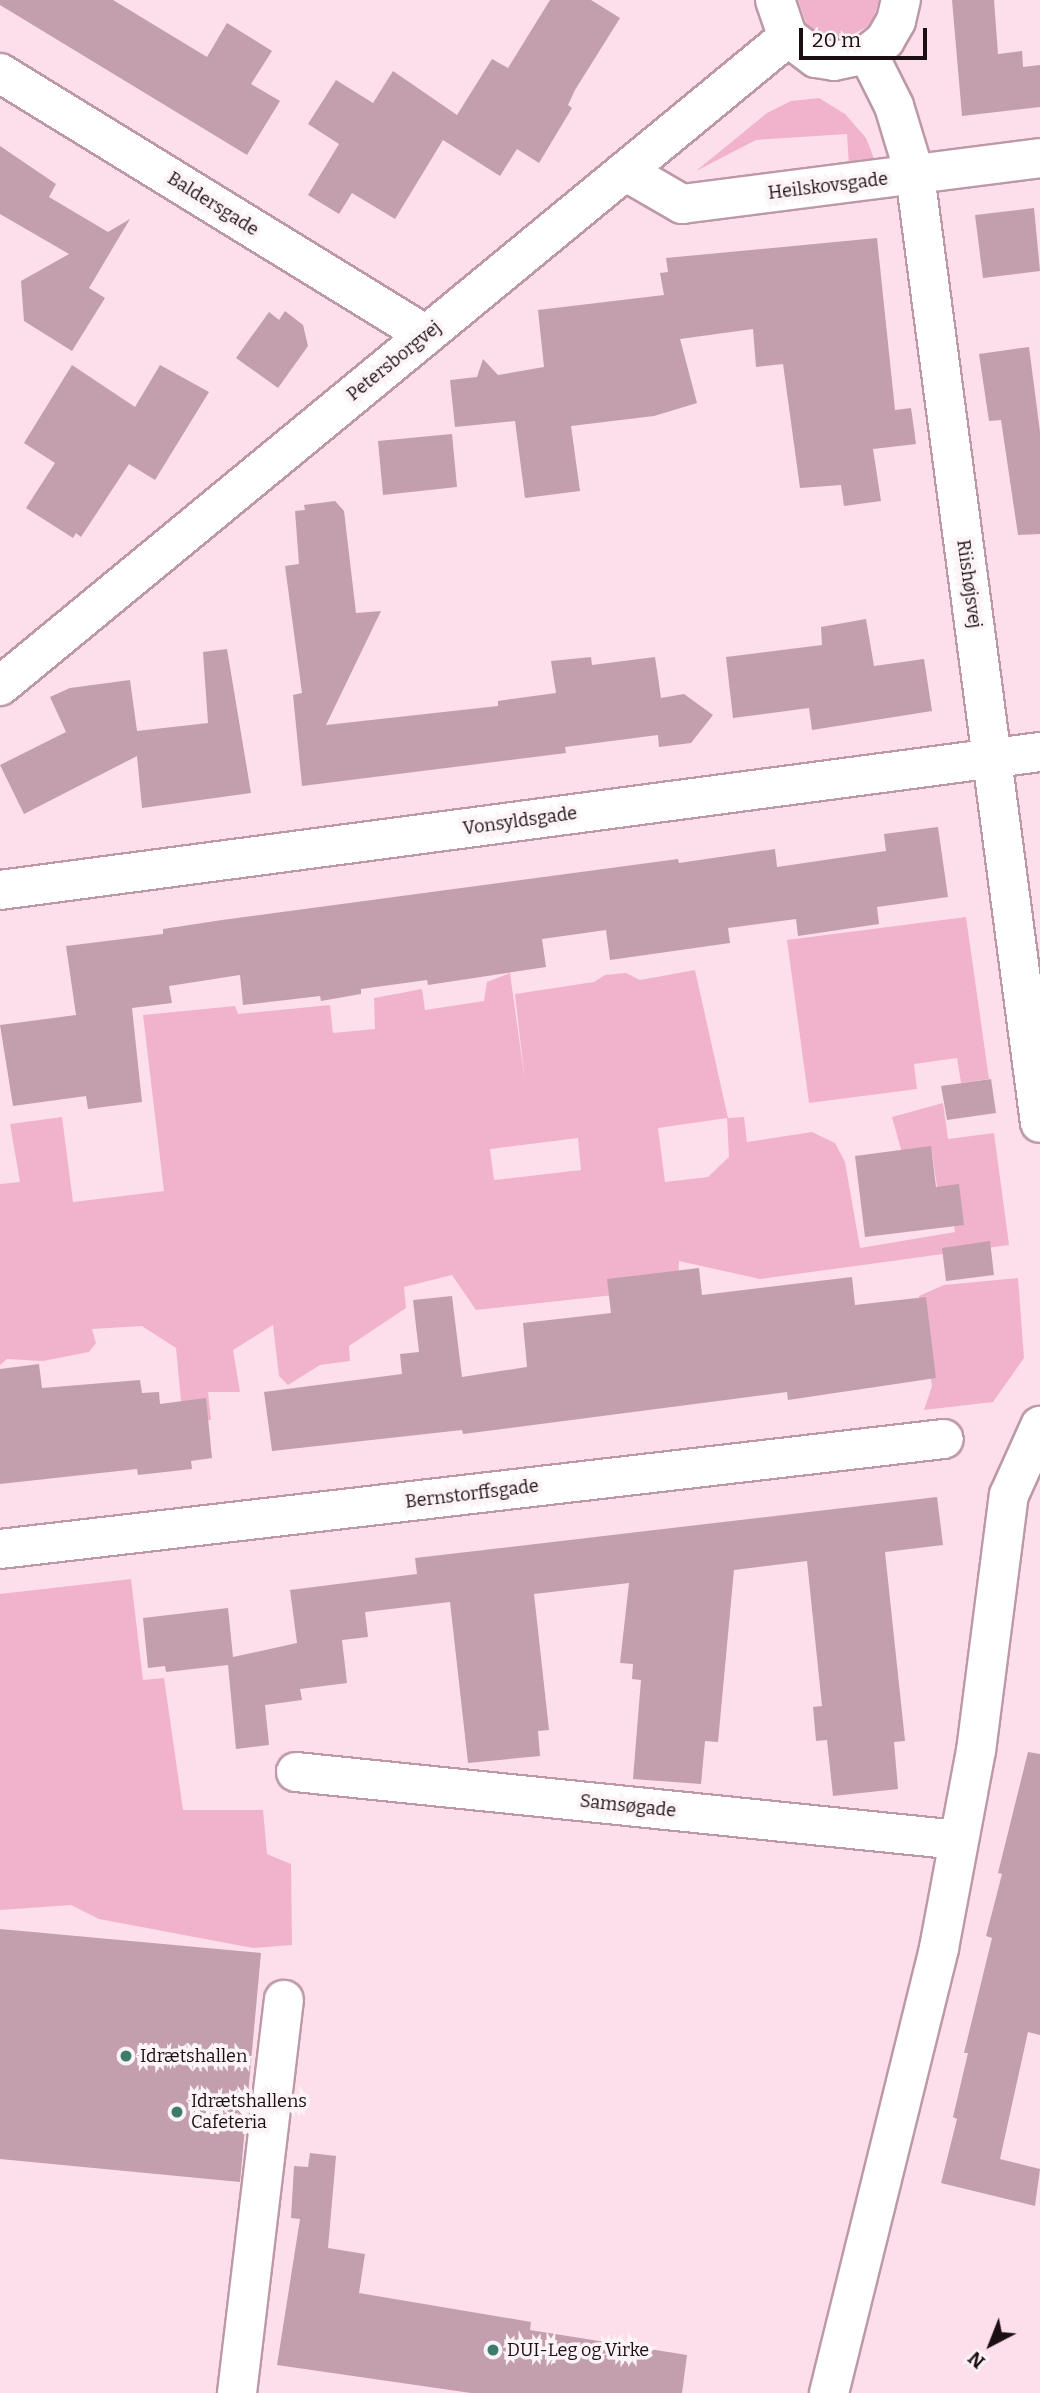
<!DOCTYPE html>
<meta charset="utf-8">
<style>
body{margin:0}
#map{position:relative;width:1040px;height:2393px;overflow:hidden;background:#fddeeb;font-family:Bitter,serif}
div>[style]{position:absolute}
.green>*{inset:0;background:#f1b3cc}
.building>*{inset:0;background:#c39fae}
.roads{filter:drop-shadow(2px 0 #bd99a7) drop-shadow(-2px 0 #bd99a7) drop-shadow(0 2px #bd99a7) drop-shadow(0 -2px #bd99a7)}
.minor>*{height:38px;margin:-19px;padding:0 19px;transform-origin:19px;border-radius:19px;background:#fff}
.dots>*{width:19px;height:19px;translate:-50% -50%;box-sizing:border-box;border:4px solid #fbf3f6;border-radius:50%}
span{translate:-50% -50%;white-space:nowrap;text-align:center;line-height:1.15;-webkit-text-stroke:7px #fbf3f6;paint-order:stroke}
.street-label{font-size:18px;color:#1c0f14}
.poi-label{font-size:18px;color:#1c0f14}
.left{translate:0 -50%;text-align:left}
.north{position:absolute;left:956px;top:2309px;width:70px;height:70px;-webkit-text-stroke:5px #fbf3f6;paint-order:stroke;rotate:222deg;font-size:19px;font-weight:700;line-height:28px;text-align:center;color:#1c0f14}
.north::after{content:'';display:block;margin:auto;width:24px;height:32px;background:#1c0f14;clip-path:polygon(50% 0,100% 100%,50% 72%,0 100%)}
.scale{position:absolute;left:799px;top:28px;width:128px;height:32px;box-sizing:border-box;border:4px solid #1c0f14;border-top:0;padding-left:9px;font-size:21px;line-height:24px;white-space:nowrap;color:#1c0f14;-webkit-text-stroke:5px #fbf3f6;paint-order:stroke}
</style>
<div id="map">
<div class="green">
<i style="clip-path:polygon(798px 0,879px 0,872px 24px,841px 41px,808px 28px)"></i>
<i style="clip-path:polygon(819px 98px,845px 114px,866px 138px,875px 161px,849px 167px,847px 134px,756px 140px,696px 171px,767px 113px,791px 101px)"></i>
<i style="clip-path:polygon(966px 917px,989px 1079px,961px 1083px,957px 1058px,914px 1064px,917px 1089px,809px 1103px,787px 940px)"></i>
<i style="clip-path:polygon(evenodd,695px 970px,728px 1118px,744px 1117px,747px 1142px,812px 1132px,835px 1143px,845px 1162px,860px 1248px,955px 1232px,948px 1192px,938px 1193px,932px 1153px,902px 1153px,892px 1117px,943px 1103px,948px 1139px,994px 1133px,1009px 1245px,760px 1279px,679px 1261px,678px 1288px,476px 1310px,452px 1275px,404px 1287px,406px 1308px,349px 1346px,350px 1361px,320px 1365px,288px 1385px,279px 1376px,273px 1325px,233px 1350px,240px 1392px,208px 1392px,211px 1420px,183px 1422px,176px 1348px,142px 1326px,92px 1329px,96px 1343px,89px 1352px,43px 1361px,7px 1359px,0 1365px,0 1184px,20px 1182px,10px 1124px,62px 1117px,73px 1202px,164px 1191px,143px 1015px,235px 1006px,238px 1014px,330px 1005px,333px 1033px,375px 1029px,374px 998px,422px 989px,425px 1010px,484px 1001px,487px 982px,510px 973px,525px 1082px,515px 994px,594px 982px,605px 975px,626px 973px,640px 980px,695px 970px,727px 1118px,729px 1157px,708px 1177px,665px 1182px,658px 1128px,727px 1118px,695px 970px,578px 1138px,581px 1170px,494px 1180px,490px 1149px,578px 1138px)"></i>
<i style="clip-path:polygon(1018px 1278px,1024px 1358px,993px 1402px,924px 1410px,932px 1386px,919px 1296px,944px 1285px)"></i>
<i style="clip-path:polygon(131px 1579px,143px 1680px,164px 1678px,183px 1810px,263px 1810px,267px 1854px,291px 1864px,292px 1945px,253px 1948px,99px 1919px,71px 1905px,0 1910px,0 1594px)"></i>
</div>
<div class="building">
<i style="clip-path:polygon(0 0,113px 0,207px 57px,227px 23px,272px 51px,251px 84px,280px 101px,247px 155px,0 5px)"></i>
<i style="clip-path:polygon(550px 0,591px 0,620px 18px,575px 90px,568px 105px,572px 108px,539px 163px,517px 149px,500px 176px,443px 140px,395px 219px,352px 193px,339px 214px,308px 195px,339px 144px,308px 124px,336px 80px,373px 103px,393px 71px,457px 115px,492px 59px,508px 68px)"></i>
<i style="clip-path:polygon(952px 0,994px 0,998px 54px,1022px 51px,1023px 67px,1040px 65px,1040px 107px,962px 116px)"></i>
<i style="clip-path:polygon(0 146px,56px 184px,49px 197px,108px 232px,130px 219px,89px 288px,105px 298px,72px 351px,24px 321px,21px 281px,69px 254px,0 214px)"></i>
<i style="clip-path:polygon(1034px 208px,1040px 271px,983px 278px,975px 215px)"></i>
<i style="clip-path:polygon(877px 238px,895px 410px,911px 408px,916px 444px,873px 449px,881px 501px,844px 506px,841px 485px,800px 488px,783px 364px,756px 367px,753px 329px,680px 339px,697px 403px,654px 416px,571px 426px,580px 491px,525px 498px,515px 421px,455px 427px,450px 380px,477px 377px,483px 359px,498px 375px,544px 367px,538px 310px,664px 295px,660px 273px,668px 272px,666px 258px)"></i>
<i style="clip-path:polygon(285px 311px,303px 325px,308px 346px,278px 388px,236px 358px,269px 312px,279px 320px)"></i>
<i style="clip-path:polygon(1029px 347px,1040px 432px,1040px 534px,1018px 535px,1001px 420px,989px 421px,979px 354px)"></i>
<i style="clip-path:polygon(72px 365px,135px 407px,160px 365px,209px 392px,155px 480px,129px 464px,81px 537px,76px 533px,73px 538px,26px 508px,55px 463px,24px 443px)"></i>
<i style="clip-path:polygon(452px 434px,457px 487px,383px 495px,378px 441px)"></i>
<i style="clip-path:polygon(335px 501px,344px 511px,356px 613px,381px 611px,326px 725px,498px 706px,498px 701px,556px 693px,551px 661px,591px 657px,592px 665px,655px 657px,661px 698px,684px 694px,713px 715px,691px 743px,659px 747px,658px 735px,565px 747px,566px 753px,302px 786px,293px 695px,302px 693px,285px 566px,299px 564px,295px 511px,305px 510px,304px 505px)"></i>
<i style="clip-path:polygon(866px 619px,874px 666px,924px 659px,932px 711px,812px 730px,809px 708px,733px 718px,726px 657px,822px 645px,821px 627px)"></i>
<i style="clip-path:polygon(227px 649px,251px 793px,142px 808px,137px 756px,24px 814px,0 765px,66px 732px,50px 697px,70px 688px,130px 680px,137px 731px,208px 723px,203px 652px)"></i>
<i style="clip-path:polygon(938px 827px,948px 897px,877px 907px,879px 924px,798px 936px,796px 919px,728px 928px,730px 943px,610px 960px,606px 930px,542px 939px,546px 967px,428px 985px,427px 980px,361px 989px,361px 994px,321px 1001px,320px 996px,243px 1005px,240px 975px,169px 986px,172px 1003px,132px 1008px,142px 1102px,88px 1109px,86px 1096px,13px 1106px,0 1025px,76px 1015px,66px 946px,163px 934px,163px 929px,222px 920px,678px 859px,679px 863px,775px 849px,777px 867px,886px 851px,884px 834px)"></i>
<i style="clip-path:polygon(991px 1079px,996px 1113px,947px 1120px,941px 1086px)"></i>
<i style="clip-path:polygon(931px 1146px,936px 1187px,959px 1184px,964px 1225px,865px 1237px,855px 1156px)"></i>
<i style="clip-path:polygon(990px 1241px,994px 1275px,946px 1281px,942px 1248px)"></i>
<i style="clip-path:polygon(699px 1268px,702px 1295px,852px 1277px,855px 1305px,926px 1297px,936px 1378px,788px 1400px,787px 1392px,463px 1434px,462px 1430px,272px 1451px,264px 1392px,402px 1374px,400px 1354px,419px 1352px,413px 1300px,452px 1296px,462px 1377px,527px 1367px,523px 1323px,611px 1313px,607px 1279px)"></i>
<i style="clip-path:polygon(39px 1364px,42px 1388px,140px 1380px,142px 1393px,159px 1392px,160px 1404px,206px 1398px,212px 1458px,191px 1461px,192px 1469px,138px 1475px,137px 1469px,0 1484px,0 1369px)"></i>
<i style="clip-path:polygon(937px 1497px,943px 1545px,885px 1552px,905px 1741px,894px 1742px,898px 1789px,833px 1796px,827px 1740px,816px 1741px,813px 1707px,822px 1706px,807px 1561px,734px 1570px,718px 1742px,705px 1741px,701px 1784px,633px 1779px,641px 1680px,632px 1679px,633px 1664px,620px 1663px,629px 1583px,534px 1594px,549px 1730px,538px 1731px,540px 1756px,468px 1763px,450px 1602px,365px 1612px,368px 1637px,342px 1640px,347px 1683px,300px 1689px,302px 1700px,265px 1705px,269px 1745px,236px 1749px,228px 1665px,166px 1672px,165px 1666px,148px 1668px,143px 1618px,228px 1608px,233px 1657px,297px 1643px,290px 1590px,417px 1574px,415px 1558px)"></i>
<i style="clip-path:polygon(1028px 1752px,1040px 1754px,1040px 2035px,1028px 2032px,1000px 2159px,1040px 2169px,1035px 2206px,941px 2183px,957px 2119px,953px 2117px,968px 2053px,964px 2053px,992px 1938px,986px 1936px,1002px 1874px,998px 1873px)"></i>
<i style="clip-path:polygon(0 1929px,261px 1953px,240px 2182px,0 2159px)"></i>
<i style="clip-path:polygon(310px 2153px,336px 2156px,328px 2248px,365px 2254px,359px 2293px,531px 2322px,530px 2330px,687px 2355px,682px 2393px,471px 2393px,277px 2365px,300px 2219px,291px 2218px,294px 2166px,308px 2167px)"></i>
</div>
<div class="roads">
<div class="minor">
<i style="left:775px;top:0;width:39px;rotate:71deg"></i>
<i style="left:788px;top:37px;width:35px;rotate:37deg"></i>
<i style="left:816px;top:58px;width:18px;rotate:9deg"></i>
<i style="left:834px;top:61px;width:35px;rotate:-12deg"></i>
<i style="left:868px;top:54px;width:22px;rotate:-39deg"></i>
<i style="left:885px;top:40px;width:22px;rotate:-60deg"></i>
<i style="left:896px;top:21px;width:22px;rotate:-77deg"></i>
<i style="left:868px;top:54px;width:58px;rotate:63.4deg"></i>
<i style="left:894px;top:106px;width:72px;rotate:73.1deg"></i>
<i style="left:915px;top:175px;width:956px;rotate:82.49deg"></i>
<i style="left:0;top:73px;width:500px;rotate:31.59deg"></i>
<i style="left:625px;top:171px;width:66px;rotate:30.1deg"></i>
<i style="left:682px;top:204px;width:361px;rotate:-7.3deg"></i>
<i style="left:0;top:686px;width:1021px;rotate:-39.48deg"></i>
<i style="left:0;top:890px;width:1049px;rotate:-7.56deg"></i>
<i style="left:0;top:1549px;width:950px;rotate:-6.65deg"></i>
<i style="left:296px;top:1772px;width:666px;rotate:5.86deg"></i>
<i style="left:237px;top:2393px;width:396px;rotate:-83.2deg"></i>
<i style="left:829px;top:2393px;width:458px;rotate:-76.1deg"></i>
<i style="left:939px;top:1948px;width:200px;rotate:-79.4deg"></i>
<i style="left:976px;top:1751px;width:258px;rotate:-82.7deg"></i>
<i style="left:1009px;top:1495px;width:76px;rotate:-65.8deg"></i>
</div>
</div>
<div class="dots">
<i style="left:126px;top:2056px;background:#3d7c6a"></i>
<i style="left:177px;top:2112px;background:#3d7c6a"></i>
<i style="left:493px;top:2350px;background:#3d7c6a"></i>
</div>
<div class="street-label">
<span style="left:828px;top:186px;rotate:-7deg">Heilskovsgade</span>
<span style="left:213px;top:204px;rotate:32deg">Baldersgade</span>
<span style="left:394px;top:361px;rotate:-39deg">Petersborgvej</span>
<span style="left:969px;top:584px;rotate:82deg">Riishøjsvej</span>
<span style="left:520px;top:821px;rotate:-8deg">Vonsyldsgade</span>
<span style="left:472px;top:1494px;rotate:-7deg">Bernstorffsgade</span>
<span style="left:628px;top:1806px;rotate:6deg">Samsøgade</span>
</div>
<div class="poi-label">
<span class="left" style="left:140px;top:2056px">Idrætshallen</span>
<span class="left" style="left:191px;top:2112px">Idrætshallens<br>Cafeteria</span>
<span class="left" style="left:507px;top:2350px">DUI-Leg og Virke</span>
</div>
<div class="north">N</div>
<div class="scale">20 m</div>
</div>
